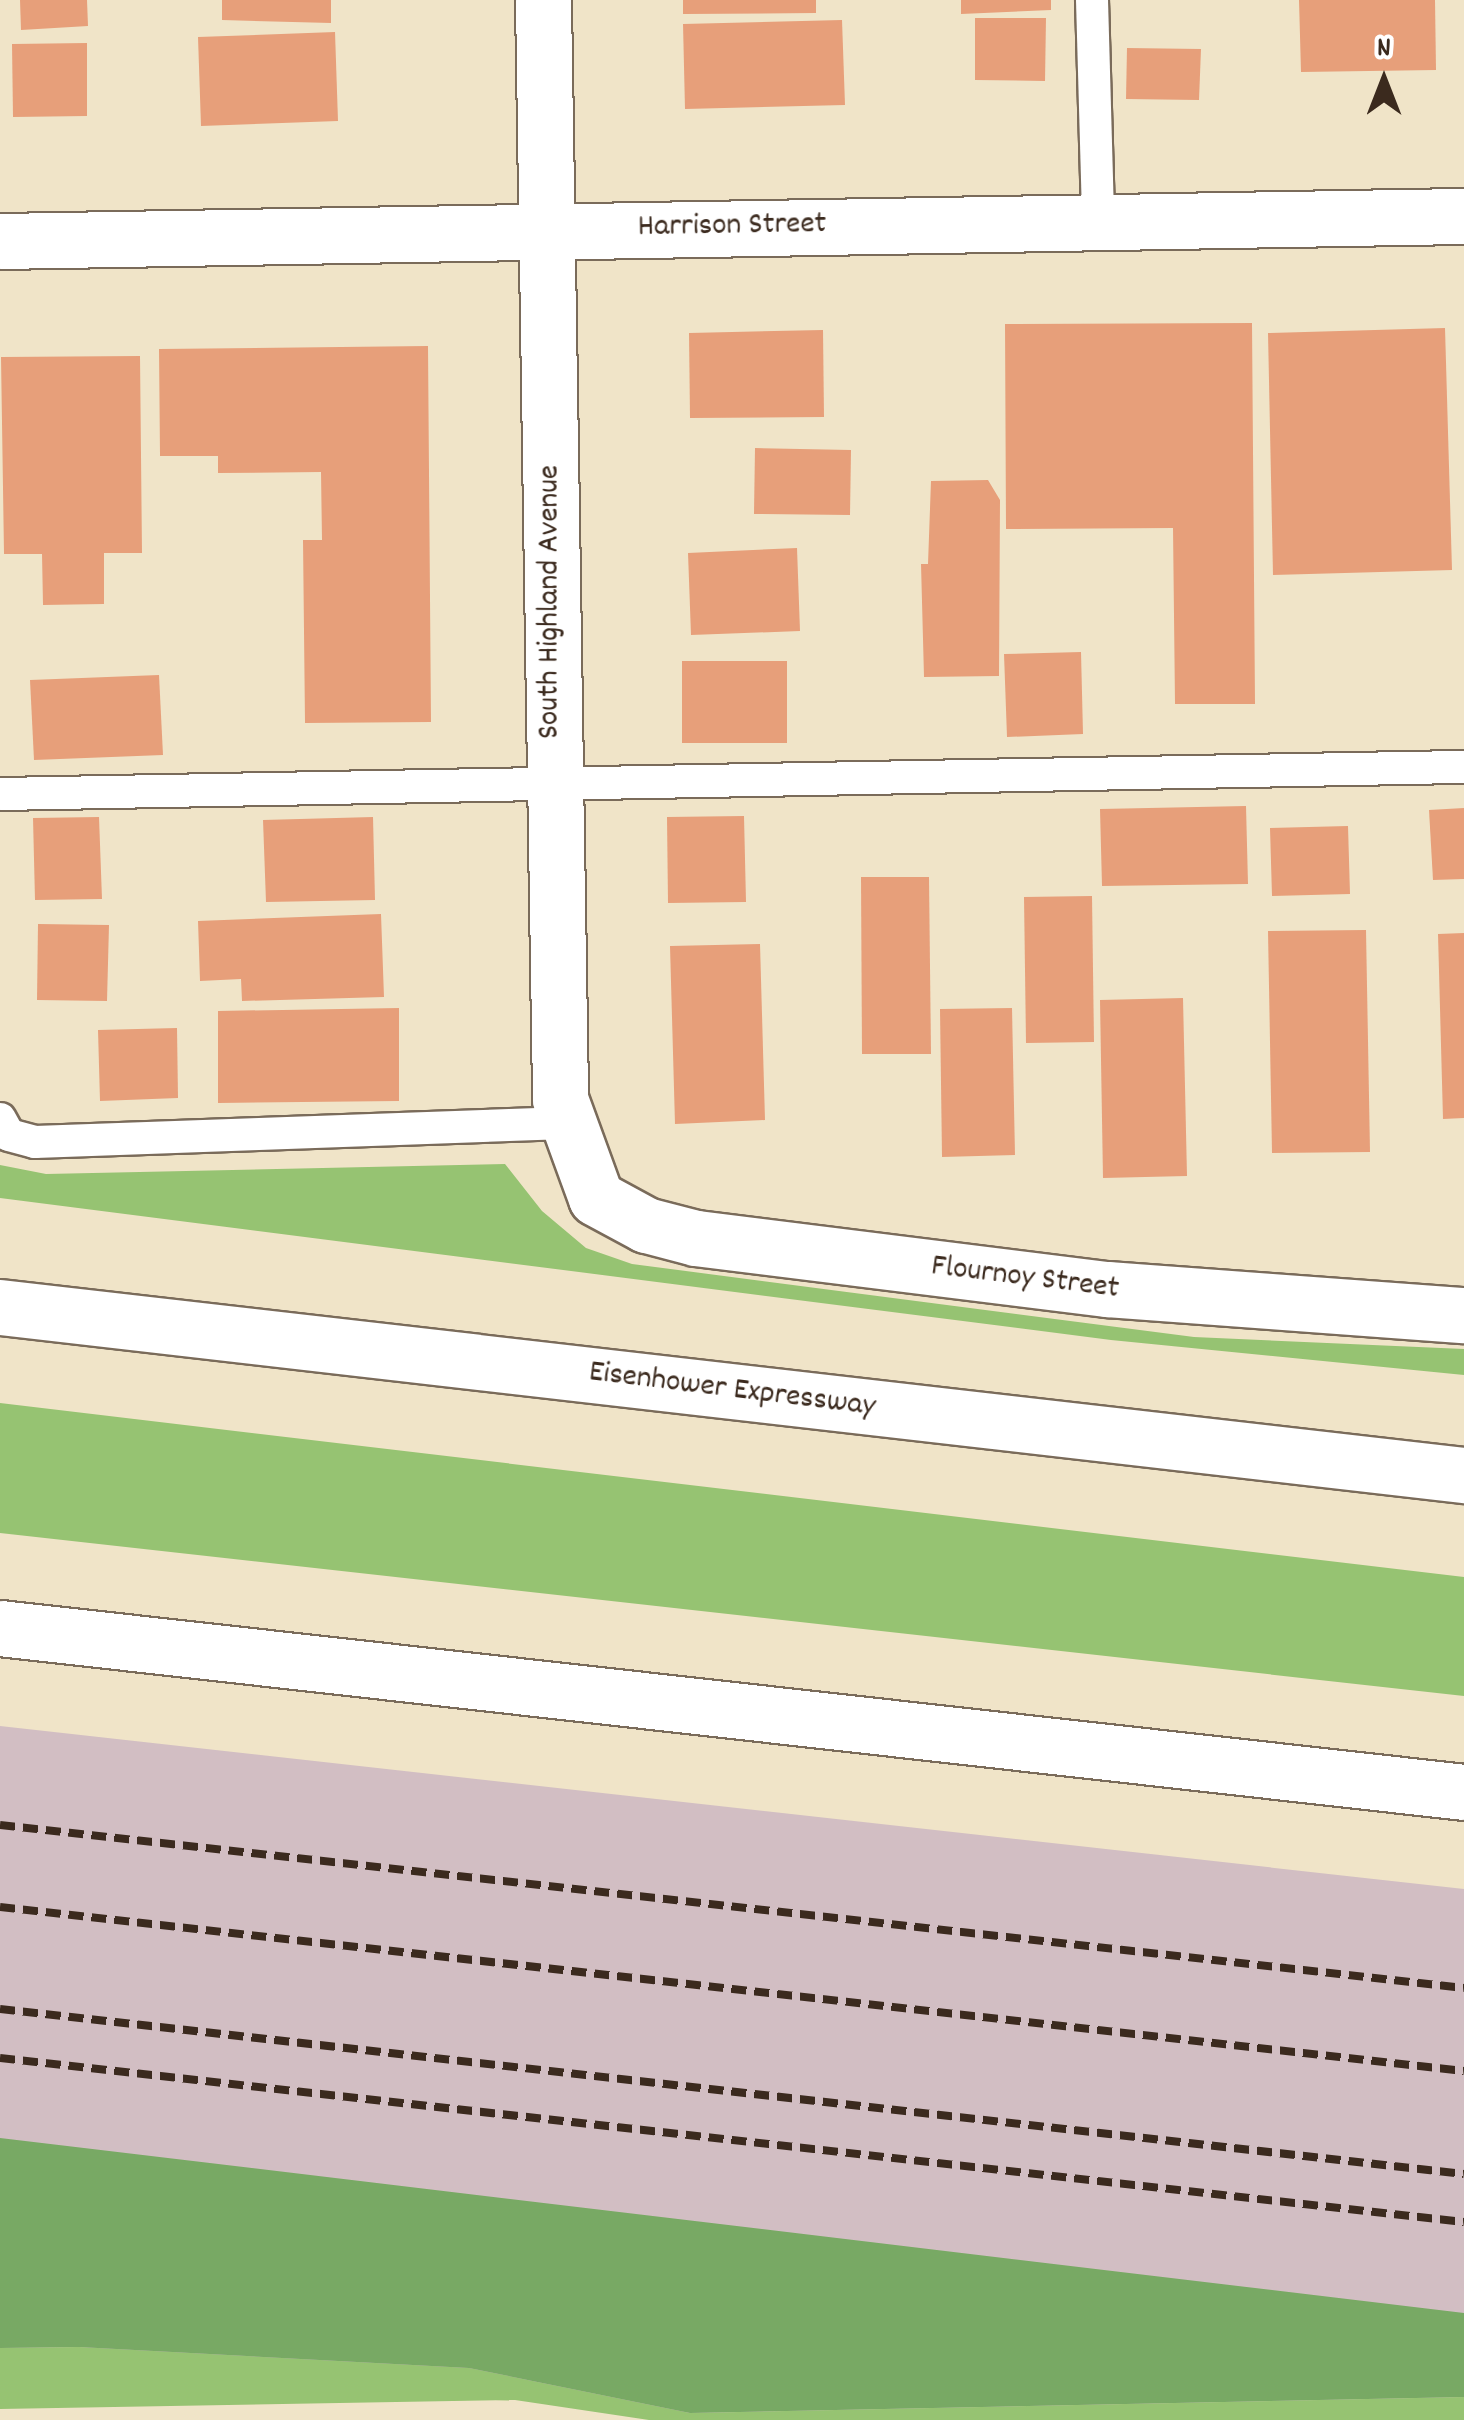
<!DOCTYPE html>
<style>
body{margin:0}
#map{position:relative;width:1464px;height:2420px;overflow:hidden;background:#f0e4c8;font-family:Dekko,sans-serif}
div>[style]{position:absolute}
.industrial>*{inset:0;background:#d2bec3}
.green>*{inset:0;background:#96c372}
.forest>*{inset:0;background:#78a964}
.building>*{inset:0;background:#e79f7a}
.roads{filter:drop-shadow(2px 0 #7a6b5a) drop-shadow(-2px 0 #7a6b5a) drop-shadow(0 2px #7a6b5a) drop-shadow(0 -2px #7a6b5a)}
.service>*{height:32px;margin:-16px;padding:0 16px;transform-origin:16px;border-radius:16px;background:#fff}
.minor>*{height:55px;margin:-27.5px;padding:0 27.5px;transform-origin:27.5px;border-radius:27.5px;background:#fff}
.motorway>*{height:55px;margin:-27.5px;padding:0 27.5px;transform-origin:27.5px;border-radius:27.5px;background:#fff}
.rail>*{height:8px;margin-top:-4px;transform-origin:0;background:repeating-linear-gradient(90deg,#3b2a1e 0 15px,transparent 0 23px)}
span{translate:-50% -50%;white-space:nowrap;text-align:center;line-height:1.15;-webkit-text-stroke:8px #fff;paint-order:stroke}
.street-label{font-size:32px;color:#3b2a1e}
.north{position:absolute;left:1334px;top:30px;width:100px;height:100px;-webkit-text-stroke:8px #fff;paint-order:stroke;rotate:0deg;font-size:28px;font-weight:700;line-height:40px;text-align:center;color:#3b2a1e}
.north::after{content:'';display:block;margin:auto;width:35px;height:45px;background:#3b2a1e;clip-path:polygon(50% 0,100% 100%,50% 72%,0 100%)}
</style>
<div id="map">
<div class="industrial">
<i style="clip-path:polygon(0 1726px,1464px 1889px,1464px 2397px,690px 2413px,79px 2347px,0 2348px)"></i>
</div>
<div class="green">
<i style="clip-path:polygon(505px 1164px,542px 1211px,586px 1248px,632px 1264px,1194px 1337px,1464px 1349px,1464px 1375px,1111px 1340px,0 1198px,0 1165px,46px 1174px)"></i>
<i style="clip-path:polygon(0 1403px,1464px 1577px,1464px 1696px,0 1533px)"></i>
<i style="clip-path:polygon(79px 2347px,469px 2368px,690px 2413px,1464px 2397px,1464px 2420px,649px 2420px,515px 2400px,0 2409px,0 2348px)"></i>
</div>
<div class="forest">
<i style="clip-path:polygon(0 2138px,1464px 2313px,1464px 2397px,690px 2413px,469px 2368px,79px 2347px,0 2348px)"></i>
</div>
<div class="building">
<i style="clip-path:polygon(20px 0,87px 0,88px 26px,21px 30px)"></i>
<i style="clip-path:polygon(222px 0,331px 0,331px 23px,222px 20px)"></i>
<i style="clip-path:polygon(683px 0,816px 0,816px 13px,683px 14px)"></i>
<i style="clip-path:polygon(961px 0,1051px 0,1051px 10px,961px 14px)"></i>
<i style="clip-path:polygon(1299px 0,1435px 0,1436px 70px,1301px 72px)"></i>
<i style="clip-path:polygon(975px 18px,1046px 18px,1045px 81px,975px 80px)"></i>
<i style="clip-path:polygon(842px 20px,845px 105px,685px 109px,683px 24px)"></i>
<i style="clip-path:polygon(335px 32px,338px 121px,201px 126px,198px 37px)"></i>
<i style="clip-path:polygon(87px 43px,87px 116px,13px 117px,12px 44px)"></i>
<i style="clip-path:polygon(1127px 48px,1201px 49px,1199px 100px,1126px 99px)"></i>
<i style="clip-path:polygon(1252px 323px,1255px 704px,1175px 704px,1173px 528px,1006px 529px,1005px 324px)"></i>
<i style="clip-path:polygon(1445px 328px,1452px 570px,1273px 575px,1268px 333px)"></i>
<i style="clip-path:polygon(823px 330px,824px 417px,690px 418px,689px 333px)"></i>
<i style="clip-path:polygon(428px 346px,431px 722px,305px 723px,303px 540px,322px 540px,321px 472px,218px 473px,218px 456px,160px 456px,159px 349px)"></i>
<i style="clip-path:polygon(140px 356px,142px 553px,104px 553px,104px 604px,43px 605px,42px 554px,4px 554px,1px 357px)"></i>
<i style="clip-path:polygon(755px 448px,851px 450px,850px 515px,754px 514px)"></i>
<i style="clip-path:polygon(988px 480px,1000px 500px,999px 676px,924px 677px,921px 564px,928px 564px,931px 481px)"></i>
<i style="clip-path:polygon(797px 548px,800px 631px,691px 635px,688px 553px)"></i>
<i style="clip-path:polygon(1081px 652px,1083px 734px,1007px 737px,1004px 654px)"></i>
<i style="clip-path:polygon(682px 661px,787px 661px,787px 743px,682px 743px)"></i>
<i style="clip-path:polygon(159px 675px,163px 755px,34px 760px,30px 680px)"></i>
<i style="clip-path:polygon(1246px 806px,1248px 884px,1102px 886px,1100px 809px)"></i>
<i style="clip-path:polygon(1464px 808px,1464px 879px,1433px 880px,1429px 810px)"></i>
<i style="clip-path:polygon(744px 816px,746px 902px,668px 903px,667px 817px)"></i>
<i style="clip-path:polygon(99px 817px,102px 899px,35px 900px,33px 818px)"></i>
<i style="clip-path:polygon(373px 817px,375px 900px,266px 902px,263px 820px)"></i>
<i style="clip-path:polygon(1348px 826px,1350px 894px,1272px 896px,1270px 828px)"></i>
<i style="clip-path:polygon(861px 877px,929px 877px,931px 1054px,862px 1054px)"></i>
<i style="clip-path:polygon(1092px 896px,1094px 1042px,1026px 1043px,1024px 897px)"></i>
<i style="clip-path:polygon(381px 914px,384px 997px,242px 1001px,241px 979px,200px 981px,198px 921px)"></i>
<i style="clip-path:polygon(38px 924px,109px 925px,107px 1001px,37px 1000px)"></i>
<i style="clip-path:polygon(1366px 930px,1370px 1152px,1272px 1153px,1268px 931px)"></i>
<i style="clip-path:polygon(1464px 933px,1464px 1118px,1443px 1119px,1438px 934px)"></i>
<i style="clip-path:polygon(760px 944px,765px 1120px,675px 1124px,670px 946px)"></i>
<i style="clip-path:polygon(1183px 998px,1187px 1176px,1103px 1178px,1100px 1000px)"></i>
<i style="clip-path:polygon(399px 1008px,399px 1101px,218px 1103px,218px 1011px)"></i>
<i style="clip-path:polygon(1012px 1008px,1015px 1155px,942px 1157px,940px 1009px)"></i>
<i style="clip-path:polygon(177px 1028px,178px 1098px,100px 1101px,98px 1030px)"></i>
</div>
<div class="roads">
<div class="service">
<i style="left:1092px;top:0;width:220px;rotate:88.4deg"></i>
<i style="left:0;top:794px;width:1464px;rotate:-1.06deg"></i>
<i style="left:0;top:1119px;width:18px;rotate:61deg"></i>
<i style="left:9px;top:1135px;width:27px;rotate:15deg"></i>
<i style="left:35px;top:1142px;width:531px;rotate:-2.05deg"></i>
</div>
<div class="minor">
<i style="left:543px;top:0;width:1099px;rotate:89.11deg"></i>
<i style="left:560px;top:1099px;width:105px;rotate:70deg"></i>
<i style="left:596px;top:1198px;width:57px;rotate:28.4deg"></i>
<i style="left:646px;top:1225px;width:52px;rotate:14.6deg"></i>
<i style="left:696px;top:1238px;width:414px;rotate:7.1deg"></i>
<i style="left:1107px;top:1289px;width:358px;rotate:4.2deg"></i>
<i style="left:0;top:241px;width:1464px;rotate:-0.98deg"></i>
</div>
<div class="motorway">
<i style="left:0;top:1307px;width:1474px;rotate:6.55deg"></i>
<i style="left:0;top:1628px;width:1473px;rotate:6.39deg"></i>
</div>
</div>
<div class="rail">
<i style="left:0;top:1825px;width:1473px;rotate:6.35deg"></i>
<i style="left:0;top:1907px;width:1473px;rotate:6.39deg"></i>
<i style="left:0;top:2009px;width:1473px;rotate:6.43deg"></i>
<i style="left:0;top:2058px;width:1473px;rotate:6.39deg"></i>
</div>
<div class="street-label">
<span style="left:732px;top:227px;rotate:-1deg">Harrison Street</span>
<span style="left:551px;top:602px;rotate:-90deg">South Highland Avenue</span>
<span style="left:1025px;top:1279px;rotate:7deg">Flournoy Street</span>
<span style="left:732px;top:1391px;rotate:7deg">Eisenhower Expressway</span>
</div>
<div class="north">N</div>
</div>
